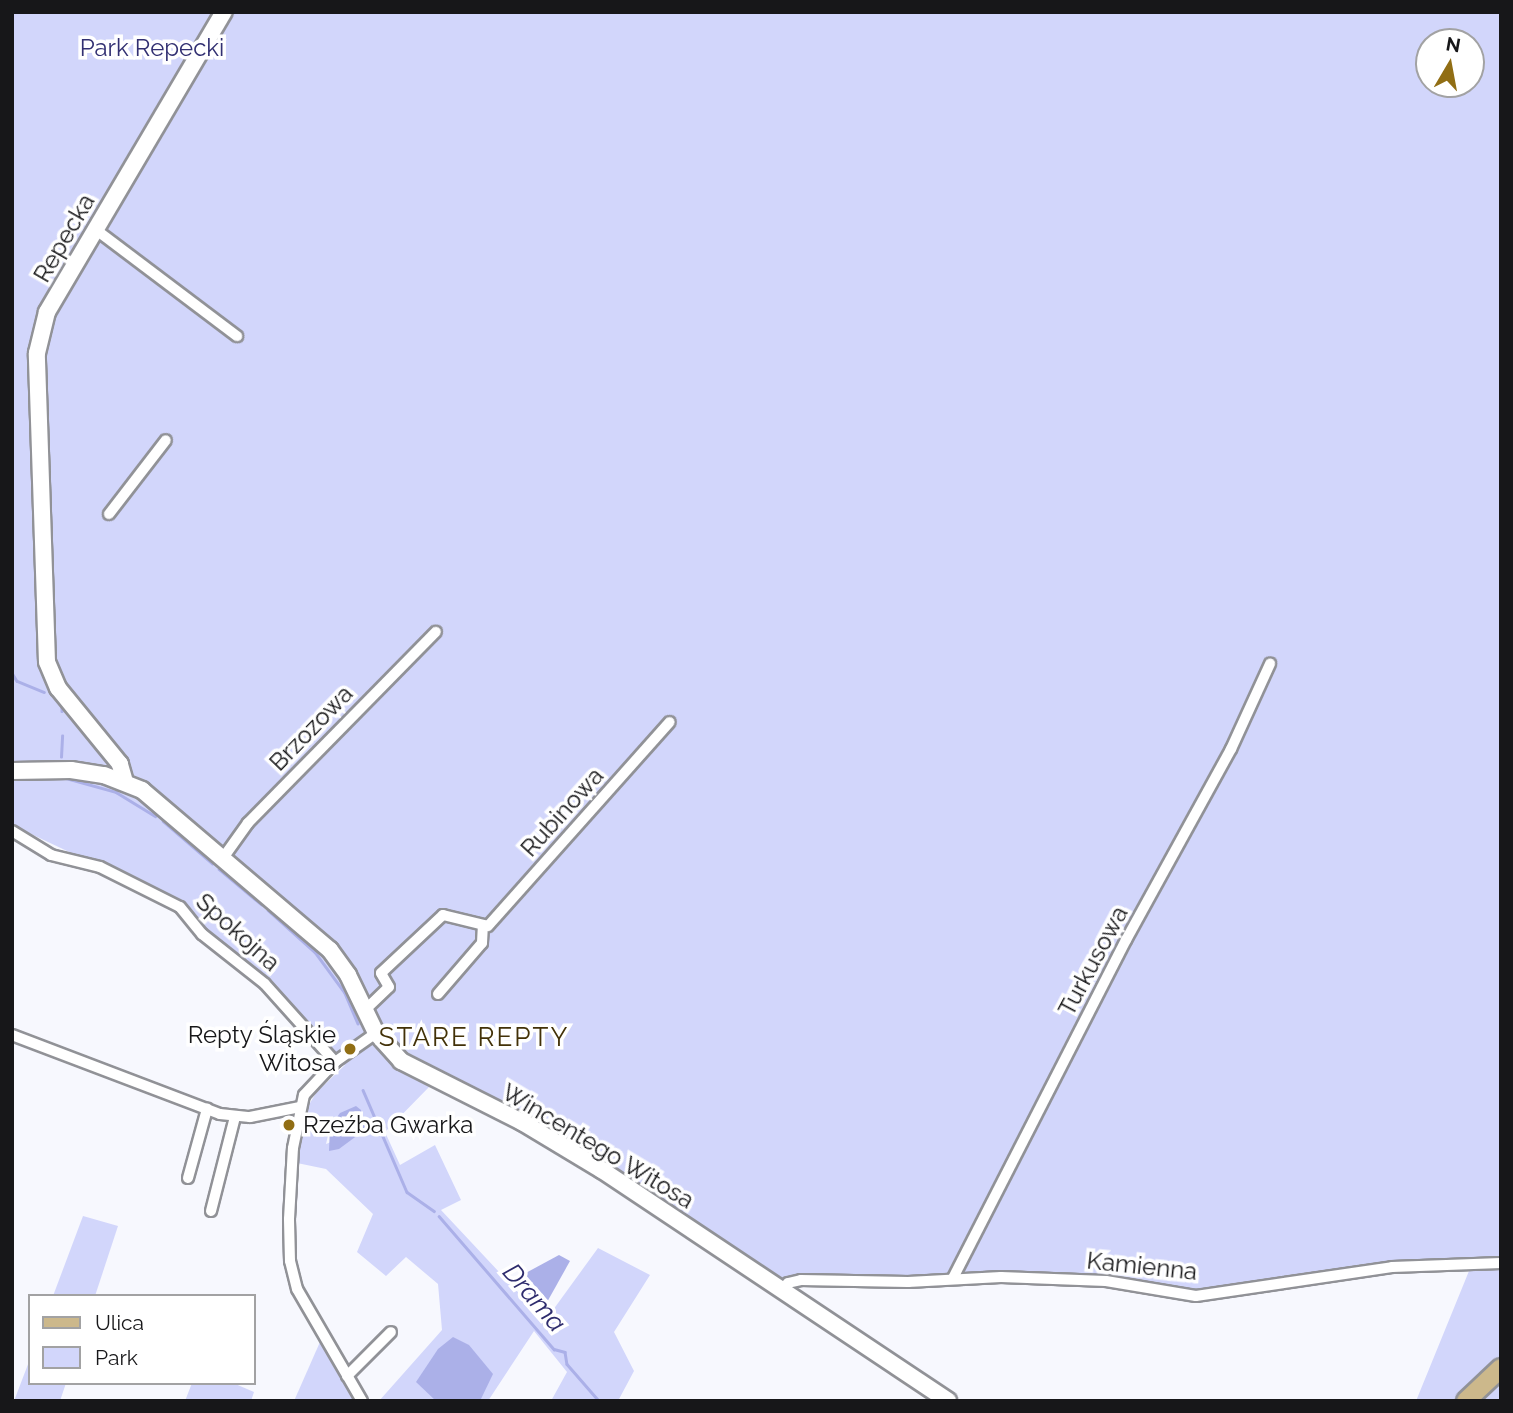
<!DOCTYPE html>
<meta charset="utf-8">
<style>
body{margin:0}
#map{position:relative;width:1513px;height:1413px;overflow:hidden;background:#f7f8fe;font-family:Raleway,sans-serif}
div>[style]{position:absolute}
.green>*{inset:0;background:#d2d6fb}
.water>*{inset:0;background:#abb0e8}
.stream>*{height:2.5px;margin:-1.25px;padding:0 1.25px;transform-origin:1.25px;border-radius:1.25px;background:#abb0e8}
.roads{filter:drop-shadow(2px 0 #919297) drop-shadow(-2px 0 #919297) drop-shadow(0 2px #919297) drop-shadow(0 -2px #919297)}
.street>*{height:10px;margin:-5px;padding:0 5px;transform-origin:5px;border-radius:5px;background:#fff}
.secondary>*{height:16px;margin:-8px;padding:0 8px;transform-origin:8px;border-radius:8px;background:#fff}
.primary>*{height:18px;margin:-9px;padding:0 9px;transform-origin:9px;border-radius:9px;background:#ccb88b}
.dots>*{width:19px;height:19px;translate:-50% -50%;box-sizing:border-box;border:4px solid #fff;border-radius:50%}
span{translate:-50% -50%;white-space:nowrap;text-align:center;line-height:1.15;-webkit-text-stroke:7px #fff;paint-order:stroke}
.park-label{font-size:24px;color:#323072}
.street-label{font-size:24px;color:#171719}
.poi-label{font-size:24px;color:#171719}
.right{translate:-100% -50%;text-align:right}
.left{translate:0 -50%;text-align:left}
.neighbourhood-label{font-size:26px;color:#423108;letter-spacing:2px}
.water-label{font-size:26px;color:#2e2c6d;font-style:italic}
.frame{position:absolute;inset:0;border:14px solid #171719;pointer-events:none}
.legend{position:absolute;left:28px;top:1294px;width:228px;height:91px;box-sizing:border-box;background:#fff;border:2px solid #a2a2a3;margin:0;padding:9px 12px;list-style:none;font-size:21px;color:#171719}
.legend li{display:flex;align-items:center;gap:14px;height:35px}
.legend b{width:35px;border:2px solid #a2a2a3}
.north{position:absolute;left:1415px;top:28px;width:70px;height:70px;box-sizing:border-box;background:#fff;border:2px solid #a2a2a3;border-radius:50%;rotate:10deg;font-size:19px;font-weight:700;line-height:28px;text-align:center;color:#171719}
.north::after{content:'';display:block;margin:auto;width:24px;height:32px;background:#916e14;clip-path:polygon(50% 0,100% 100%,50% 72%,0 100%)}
</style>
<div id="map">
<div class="green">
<i style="clip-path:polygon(evenodd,12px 12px,1501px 12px,1501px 1401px,1416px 1401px,1469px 1271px,1356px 1274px,1206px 1296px,1099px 1283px,775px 1281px,569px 1145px,399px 1069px,430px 1086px,385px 1132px,400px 1165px,435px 1145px,461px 1200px,441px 1210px,545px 1321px,598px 1248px,650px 1275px,614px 1332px,634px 1371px,618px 1401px,551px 1401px,567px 1372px,534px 1331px,488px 1401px,379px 1401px,442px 1330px,438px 1284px,406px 1257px,386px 1276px,357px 1252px,373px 1214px,326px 1169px,297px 1163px,304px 1113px,316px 1093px,345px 1065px,337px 1065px,253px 974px,184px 916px,120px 876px,12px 825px,12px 12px,1429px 42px,1471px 42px,1471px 84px,1429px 84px,1429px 42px,12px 12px,361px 1110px,366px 1129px,326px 1144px,330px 1127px,361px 1110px)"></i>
<i style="clip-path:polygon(83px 1216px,118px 1226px,95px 1296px,53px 1296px)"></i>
<i style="clip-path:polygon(320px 1342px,354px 1401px,294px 1401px)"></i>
<i style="clip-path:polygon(30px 1359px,30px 1383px,66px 1383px,60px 1401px,14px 1401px)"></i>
<i style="clip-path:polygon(192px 1383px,233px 1383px,254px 1392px,251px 1401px,185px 1401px)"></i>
</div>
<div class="water">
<i style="clip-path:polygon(356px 1106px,361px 1110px,366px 1129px,339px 1149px,329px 1151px,330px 1127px,340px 1113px)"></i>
<i style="clip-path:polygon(559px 1255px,570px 1261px,546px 1304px,538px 1304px,523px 1288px,522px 1275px)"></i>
<i style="clip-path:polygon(453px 1337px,469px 1345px,493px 1374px,480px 1401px,436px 1401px,416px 1382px,438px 1349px)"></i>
</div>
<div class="stream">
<i style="left:12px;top:673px;width:9px;rotate:58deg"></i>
<i style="left:17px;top:681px;width:29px;rotate:22deg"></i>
<i style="left:62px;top:708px;width:3px;rotate:90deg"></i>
<i style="left:61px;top:757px;width:21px;rotate:-87deg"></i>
<i style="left:66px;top:778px;width:52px;rotate:15.6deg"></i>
<i style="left:116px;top:792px;width:46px;rotate:31.6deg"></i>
<i style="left:163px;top:821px;width:65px;rotate:40.6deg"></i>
<i style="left:219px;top:869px;width:55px;rotate:39.8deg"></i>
<i style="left:268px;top:910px;width:63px;rotate:41.8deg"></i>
<i style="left:315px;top:952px;width:51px;rotate:53.8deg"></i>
<i style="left:345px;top:993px;width:33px;rotate:67deg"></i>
<i style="left:363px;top:1090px;width:111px;rotate:66.7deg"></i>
<i style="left:407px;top:1192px;width:33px;rotate:35deg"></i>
<i style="left:439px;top:1216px;width:176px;rotate:49.2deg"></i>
<i style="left:554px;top:1349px;width:11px;rotate:15deg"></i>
<i style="left:565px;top:1352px;width:12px;rotate:81deg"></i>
<i style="left:567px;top:1364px;width:49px;rotate:49.1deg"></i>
</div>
<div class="roads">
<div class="street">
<i style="left:95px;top:229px;width:178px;rotate:37deg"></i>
<i style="left:109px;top:514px;width:93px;rotate:-52.4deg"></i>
<i style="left:12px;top:831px;width:46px;rotate:31.6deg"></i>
<i style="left:51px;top:855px;width:50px;rotate:13.8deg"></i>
<i style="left:100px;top:867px;width:89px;rotate:26.6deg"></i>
<i style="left:180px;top:907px;width:35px;rotate:51deg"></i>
<i style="left:202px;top:934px;width:80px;rotate:38.4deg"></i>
<i style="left:265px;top:984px;width:105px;rotate:48.1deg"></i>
<i style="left:223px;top:858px;width:43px;rotate:-54.5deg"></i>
<i style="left:248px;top:823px;width:268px;rotate:-45.5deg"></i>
<i style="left:438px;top:994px;width:67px;rotate:-49.2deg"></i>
<i style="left:482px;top:943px;width:18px;rotate:-87deg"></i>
<i style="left:365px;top:1010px;width:33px;rotate:-44deg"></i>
<i style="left:389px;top:987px;width:16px;rotate:-120deg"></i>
<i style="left:381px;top:973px;width:85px;rotate:-43.1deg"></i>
<i style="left:443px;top:915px;width:46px;rotate:13.7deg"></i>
<i style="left:488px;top:926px;width:273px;rotate:-48.3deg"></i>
<i style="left:12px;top:1035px;width:222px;rotate:20.8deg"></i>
<i style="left:220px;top:1114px;width:30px;rotate:6deg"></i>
<i style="left:250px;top:1117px;width:51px;rotate:-11.3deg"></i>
<i style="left:188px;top:1178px;width:72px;rotate:-74.6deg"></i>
<i style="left:211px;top:1211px;width:97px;rotate:-75.7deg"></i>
<i style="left:953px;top:1278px;width:380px;rotate:-62.9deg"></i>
<i style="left:1126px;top:940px;width:218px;rotate:-61.2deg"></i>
<i style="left:1231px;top:749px;width:94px;rotate:-65.4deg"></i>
<i style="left:781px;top:1292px;width:11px;rotate:-52deg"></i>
<i style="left:788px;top:1283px;width:13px;rotate:-13deg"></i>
<i style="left:801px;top:1280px;width:107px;rotate:1.1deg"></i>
<i style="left:908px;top:1282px;width:93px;rotate:-3.1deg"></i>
<i style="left:1001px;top:1277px;width:105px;rotate:2.2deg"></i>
<i style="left:1106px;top:1281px;width:91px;rotate:9.5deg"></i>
<i style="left:1196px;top:1296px;width:198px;rotate:-8.4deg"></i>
<i style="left:1392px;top:1267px;width:109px;rotate:-2.1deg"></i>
<i style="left:347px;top:1376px;width:62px;rotate:-45deg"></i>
<i style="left:362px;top:1401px;width:129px;rotate:-120.1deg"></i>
<i style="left:297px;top:1289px;width:29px;rotate:-104deg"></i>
<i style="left:290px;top:1261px;width:42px;rotate:-91.4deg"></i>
<i style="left:289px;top:1219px;width:71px;rotate:-86.8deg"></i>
<i style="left:293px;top:1148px;width:54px;rotate:-78.3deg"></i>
<i style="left:304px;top:1095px;width:45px;rotate:-46.8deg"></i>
<i style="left:335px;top:1062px;width:50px;rotate:-35.3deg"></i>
</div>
<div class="secondary">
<i style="left:12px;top:771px;width:59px;rotate:-1deg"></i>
<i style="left:71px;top:770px;width:33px;rotate:9deg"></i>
<i style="left:104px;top:775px;width:41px;rotate:21.5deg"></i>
<i style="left:142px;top:790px;width:247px;rotate:40.4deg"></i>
<i style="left:330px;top:950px;width:31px;rotate:54deg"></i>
<i style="left:348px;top:975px;width:64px;rotate:64.2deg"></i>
<i style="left:376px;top:1033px;width:38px;rotate:48deg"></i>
<i style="left:401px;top:1061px;width:136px;rotate:26.8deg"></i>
<i style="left:522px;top:1122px;width:93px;rotate:31deg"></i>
<i style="left:602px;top:1170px;width:416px;rotate:33.7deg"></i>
<i style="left:125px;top:782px;width:19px;rotate:-106deg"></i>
<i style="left:120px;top:764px;width:98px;rotate:-129.2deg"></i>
<i style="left:58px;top:688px;width:28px;rotate:-113deg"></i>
<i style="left:47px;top:662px;width:309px;rotate:-91.9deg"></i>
<i style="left:37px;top:353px;width:42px;rotate:-76.3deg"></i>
<i style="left:47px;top:312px;width:348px;rotate:-59.5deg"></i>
</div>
<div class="primary">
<i style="left:1466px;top:1401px;width:48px;rotate:-43.3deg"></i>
</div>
</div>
<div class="dots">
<i style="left:350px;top:1049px;background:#916e14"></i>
<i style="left:289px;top:1125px;background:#916e14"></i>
</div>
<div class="park-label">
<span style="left:152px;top:48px">Park Repecki</span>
</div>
<div class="street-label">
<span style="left:64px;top:238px;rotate:-60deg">Repecka</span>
<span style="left:311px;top:728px;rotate:-46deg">Brzozowa</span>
<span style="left:562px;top:812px;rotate:-48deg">Rubinowa</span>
<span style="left:238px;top:932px;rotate:42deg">Spokojna</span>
<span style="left:1093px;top:961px;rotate:-62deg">Turkusowa</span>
<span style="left:598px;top:1146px;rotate:31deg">Wincentego Witosa</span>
<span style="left:1142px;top:1266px;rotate:6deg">Kamienna</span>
</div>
<div class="poi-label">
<span class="right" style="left:336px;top:1049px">Repty Śląskie<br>Witosa</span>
<span class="left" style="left:303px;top:1125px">Rzeźba Gwarka</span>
</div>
<div class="neighbourhood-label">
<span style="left:474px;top:1038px">STARE REPTY</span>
</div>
<div class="water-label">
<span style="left:534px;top:1298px;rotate:49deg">Drama</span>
</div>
<div class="frame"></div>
<ul class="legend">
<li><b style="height:9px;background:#ccb88b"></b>Ulica</li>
<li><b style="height:19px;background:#d2d6fb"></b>Park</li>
</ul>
<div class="north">N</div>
</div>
